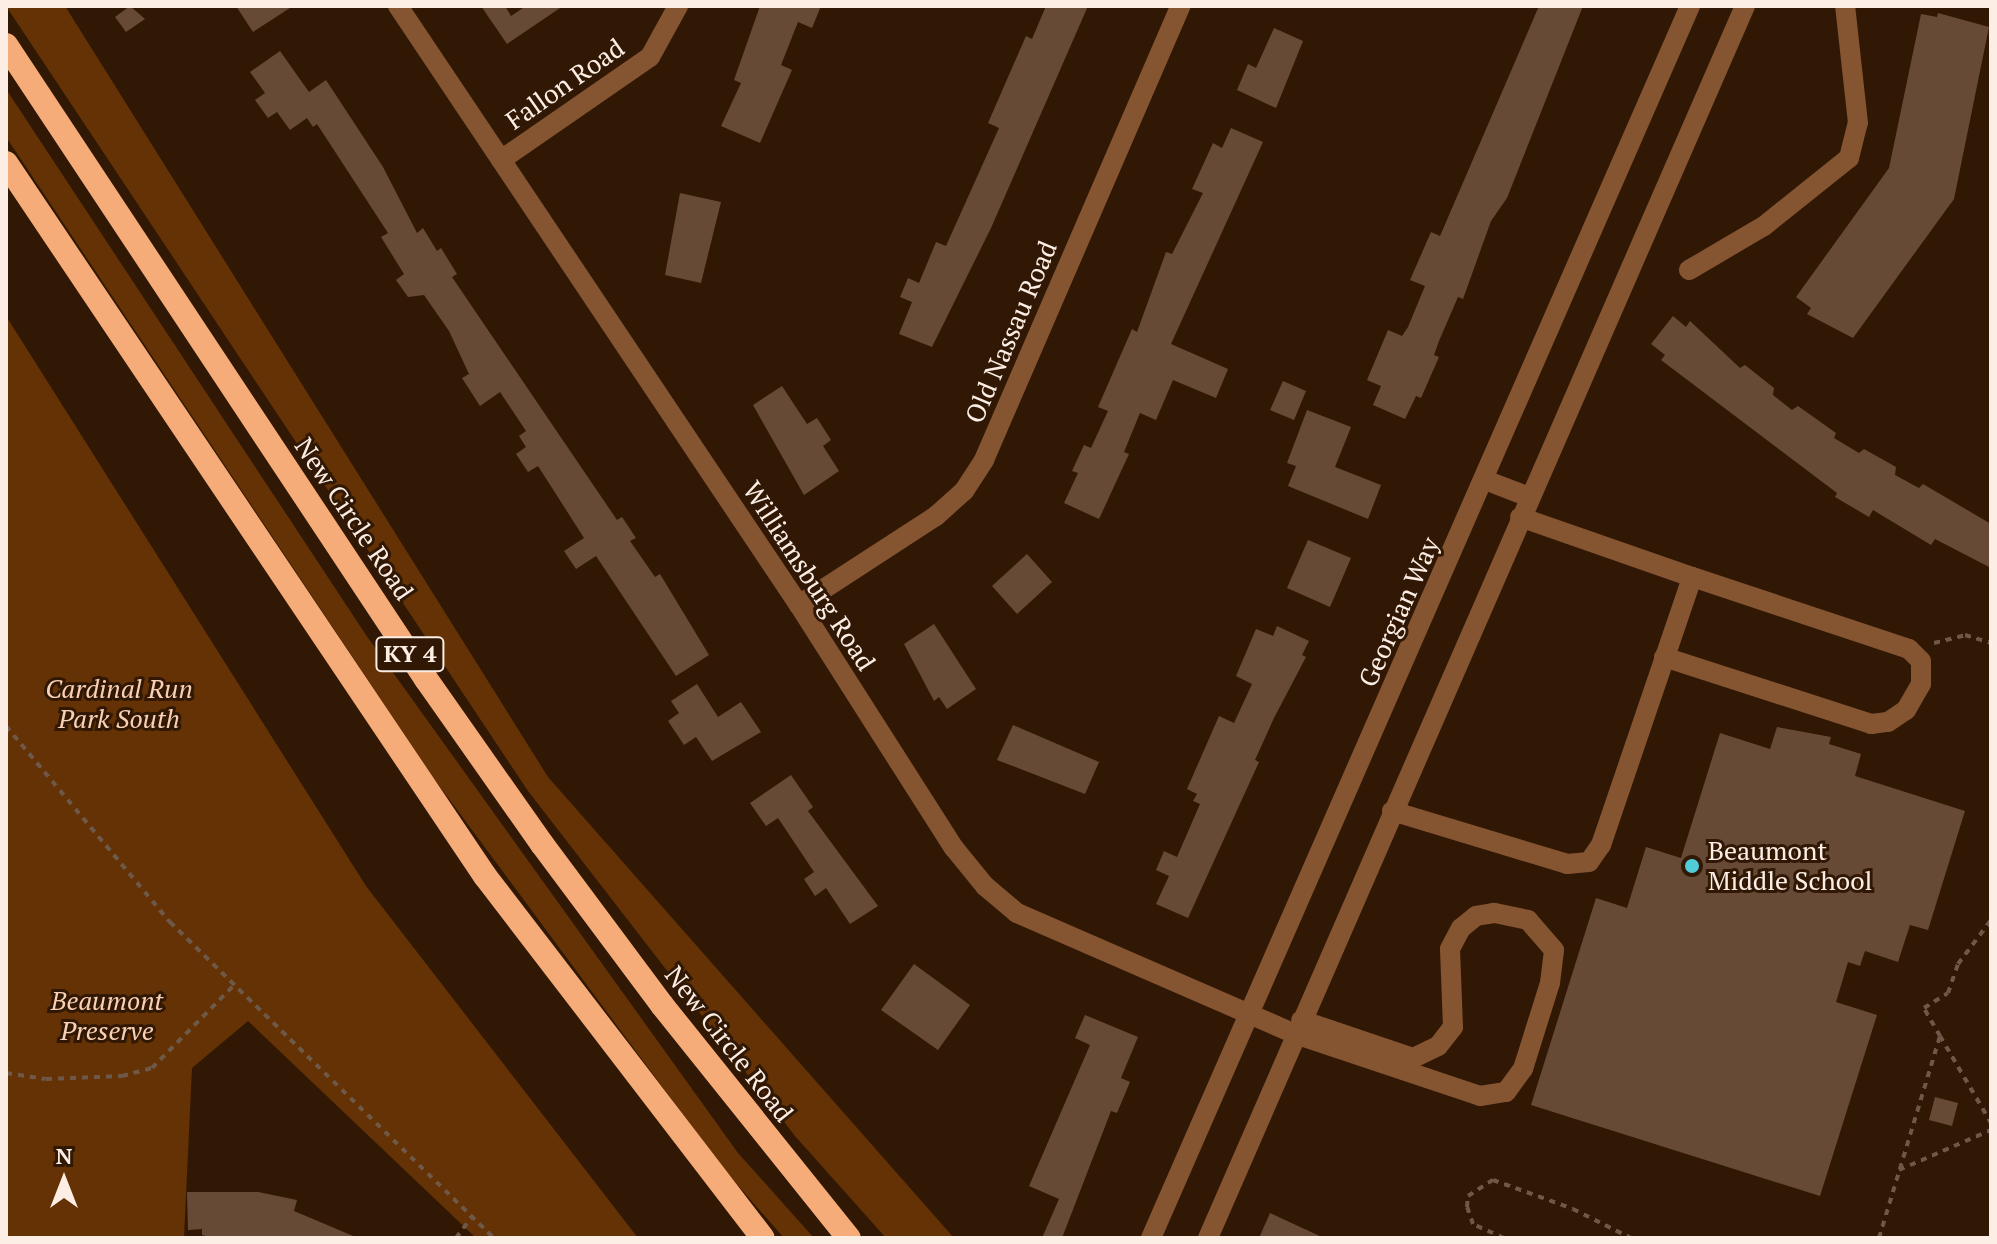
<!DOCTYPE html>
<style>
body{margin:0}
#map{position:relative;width:1997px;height:1244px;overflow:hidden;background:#311805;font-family:"PT Serif",serif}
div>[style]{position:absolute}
.green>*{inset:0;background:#643204}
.building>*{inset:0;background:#674a36}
.path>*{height:4px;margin-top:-2px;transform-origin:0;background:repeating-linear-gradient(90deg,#6e5848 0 6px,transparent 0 12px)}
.minor>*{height:20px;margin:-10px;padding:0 10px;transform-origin:10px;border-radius:10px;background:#855431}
.highway>*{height:24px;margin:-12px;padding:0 12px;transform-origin:12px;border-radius:12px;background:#f5ac79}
.dots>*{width:22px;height:22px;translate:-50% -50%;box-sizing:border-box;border:4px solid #311805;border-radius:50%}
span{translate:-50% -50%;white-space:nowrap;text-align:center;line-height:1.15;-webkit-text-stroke:6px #311805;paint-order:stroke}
.shield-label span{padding:2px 6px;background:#311805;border:2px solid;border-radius:6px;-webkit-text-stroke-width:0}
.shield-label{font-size:24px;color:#fceee5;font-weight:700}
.street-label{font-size:26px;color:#fceee5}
.park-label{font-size:26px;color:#fad0b4;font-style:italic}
.poi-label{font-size:26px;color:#fceee5}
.left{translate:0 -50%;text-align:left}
.frame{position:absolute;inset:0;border:8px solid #fceee5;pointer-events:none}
.north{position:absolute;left:24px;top:1140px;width:80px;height:80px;-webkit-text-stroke:6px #311805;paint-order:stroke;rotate:0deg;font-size:22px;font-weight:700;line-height:32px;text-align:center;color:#fceee5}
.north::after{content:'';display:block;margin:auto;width:28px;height:36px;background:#fceee5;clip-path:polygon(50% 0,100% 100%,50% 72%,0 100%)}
</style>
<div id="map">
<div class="green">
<i style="clip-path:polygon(6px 6px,65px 6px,548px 777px,954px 1238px,886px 1238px,795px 1136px,528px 791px)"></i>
<i style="clip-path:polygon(6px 89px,366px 635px,738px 1153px,814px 1238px,784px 1238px,721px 1166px,432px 776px,6px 137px)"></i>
<i style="clip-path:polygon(6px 316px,366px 886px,638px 1238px,476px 1238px,248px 1021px,192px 1068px,184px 1238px,6px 1238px)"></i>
</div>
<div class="building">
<i style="clip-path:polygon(130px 6px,145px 19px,126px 32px,115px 17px)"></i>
<i style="clip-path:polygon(236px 6px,293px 6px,253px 32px)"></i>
<i style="clip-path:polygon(481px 6px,505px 6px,511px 16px,526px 6px,563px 6px,507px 44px)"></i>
<i style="clip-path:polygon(760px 6px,821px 6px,812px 28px,798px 22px,781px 65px,792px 70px,760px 143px,721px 126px,741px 83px,734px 80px)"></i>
<i style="clip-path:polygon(1046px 6px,1088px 6px,991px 228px,932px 347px,899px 334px,912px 302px,900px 297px,908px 278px,919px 283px,936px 242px,946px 246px,999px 128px,988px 123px,1026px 36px,1032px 39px)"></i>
<i style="clip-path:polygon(1539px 6px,1583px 6px,1507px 198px,1491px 221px,1463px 299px,1458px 297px,1439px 341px,1434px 355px,1439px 357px,1421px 398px,1416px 396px,1405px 419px,1373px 405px,1381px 386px,1367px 380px,1388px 330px,1402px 336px,1408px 327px,1425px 286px,1410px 280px,1431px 232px,1440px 236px)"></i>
<i style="clip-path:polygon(1938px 13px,1989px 27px,1954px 199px,1853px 338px,1807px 314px,1811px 308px,1796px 297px,1889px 168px,1921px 14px,1937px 17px)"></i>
<i style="clip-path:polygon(1274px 28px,1303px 41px,1276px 108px,1237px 90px,1248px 64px,1256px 68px)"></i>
<i style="clip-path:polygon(280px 51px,309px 92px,326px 80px,383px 167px,417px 233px,423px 228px,437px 251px,441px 248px,457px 274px,452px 277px,617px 520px,622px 517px,636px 538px,630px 541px,655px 577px,660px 574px,709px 655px,676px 676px,596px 556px,576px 569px,564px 551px,584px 538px,538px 466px,528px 472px,516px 454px,526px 447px,519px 436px,526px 431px,500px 392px,480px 406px,462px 378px,469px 374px,449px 331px,424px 295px,408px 297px,396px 280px,404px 274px,381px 237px,388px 233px,317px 124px,313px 127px,307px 118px,290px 130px,277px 112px,268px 118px,255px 100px,265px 93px,250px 72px)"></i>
<i style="clip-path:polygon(1231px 128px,1263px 142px,1171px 344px,1228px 369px,1216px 398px,1173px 380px,1156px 420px,1140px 413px,1124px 452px,1129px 454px,1099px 519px,1064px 503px,1078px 473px,1072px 471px,1084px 445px,1091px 448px,1108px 411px,1098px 407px,1132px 329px,1137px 332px,1166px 252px,1172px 254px,1203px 193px,1192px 189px,1213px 143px,1222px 148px)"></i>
<i style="clip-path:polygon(680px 193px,721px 202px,701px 283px,665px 275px)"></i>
<i style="clip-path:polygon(1673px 316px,1686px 327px,1690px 321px,1740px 368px,1745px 365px,1774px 388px,1773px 395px,1792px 410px,1798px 406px,1836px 433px,1834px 438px,1859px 453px,1864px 449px,1896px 467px,1895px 475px,1919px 488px,1923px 484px,1991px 524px,1991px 568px,1935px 539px,1931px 545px,1873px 510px,1869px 517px,1835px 497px,1837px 493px,1661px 360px,1665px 355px,1651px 344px)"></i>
<i style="clip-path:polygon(1283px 381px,1306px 391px,1294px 420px,1270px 410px)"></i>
<i style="clip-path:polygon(782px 386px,807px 424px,817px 418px,831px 440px,823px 446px,839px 471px,804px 495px,753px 405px)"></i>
<i style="clip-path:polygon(1307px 410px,1351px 427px,1335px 467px,1381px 485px,1368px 519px,1288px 486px,1296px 466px,1287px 463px)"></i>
<i style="clip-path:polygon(1308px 540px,1351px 558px,1330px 607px,1287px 588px)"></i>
<i style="clip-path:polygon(1027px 554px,1052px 582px,1017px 614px,992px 586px)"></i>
<i style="clip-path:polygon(934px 624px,976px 689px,947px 709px,939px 697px,934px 701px,904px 644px)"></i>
<i style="clip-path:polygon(1277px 626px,1309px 641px,1302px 655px,1306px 657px,1274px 718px,1255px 760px,1259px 762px,1188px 918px,1156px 904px,1169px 876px,1156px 870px,1164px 851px,1177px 857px,1200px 804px,1193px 801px,1197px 794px,1187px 789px,1219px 716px,1234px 723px,1252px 684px,1236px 676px,1256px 629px,1273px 636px)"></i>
<i style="clip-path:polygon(697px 684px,718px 717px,741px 702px,761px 732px,712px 761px,696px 737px,684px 745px,668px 721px,679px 713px,671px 701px)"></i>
<i style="clip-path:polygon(1013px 725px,1099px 762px,1085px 794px,997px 760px)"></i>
<i style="clip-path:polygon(1777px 727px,1831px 737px,1829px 744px,1861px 754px,1855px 776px,1965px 811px,1928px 930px,1910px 925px,1898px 962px,1865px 951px,1860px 966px,1848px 962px,1836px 1002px,1877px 1015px,1820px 1196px,1531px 1105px,1596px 898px,1627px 908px,1646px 847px,1681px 858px,1720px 733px,1770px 749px)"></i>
<i style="clip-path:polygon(791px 775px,813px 807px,808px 811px,878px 906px,850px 924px,826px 888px,815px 896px,804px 879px,814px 872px,778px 818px,766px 826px,750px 803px)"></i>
<i style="clip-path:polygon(914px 964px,970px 1005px,938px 1050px,881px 1010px)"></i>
<i style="clip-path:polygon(1085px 1015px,1138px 1037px,1121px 1078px,1130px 1082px,1117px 1113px,1111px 1111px,1062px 1238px,1042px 1238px,1059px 1199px,1029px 1186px,1090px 1045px,1075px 1038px)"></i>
<i style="clip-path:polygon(1935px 1097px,1958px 1103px,1952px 1126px,1929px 1120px)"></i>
<i style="clip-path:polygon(187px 1192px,258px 1192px,297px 1200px,294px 1211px,358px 1238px,214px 1238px,202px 1235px,202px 1229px,188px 1230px)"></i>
<i style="clip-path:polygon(1270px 1213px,1324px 1238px,1259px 1238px)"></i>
</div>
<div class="path">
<i style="left:1934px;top:643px;width:32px;rotate:-14deg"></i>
<i style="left:1965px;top:635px;width:27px;rotate:17deg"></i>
<i style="left:6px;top:726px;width:256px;rotate:50.1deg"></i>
<i style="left:170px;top:922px;width:453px;rotate:44.3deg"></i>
<i style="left:1940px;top:1036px;width:101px;rotate:59.6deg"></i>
<i style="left:6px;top:1073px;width:40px;rotate:8.5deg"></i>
<i style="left:46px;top:1079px;width:76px;rotate:-2.3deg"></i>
<i style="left:122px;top:1076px;width:31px;rotate:-15deg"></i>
<i style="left:152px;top:1068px;width:117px;rotate:-45.3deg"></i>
<i style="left:1899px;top:1170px;width:100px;rotate:-23.5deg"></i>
<i style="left:456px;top:1238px;width:26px;rotate:-53deg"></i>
<i style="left:1504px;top:1238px;width:34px;rotate:-156deg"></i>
<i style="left:1473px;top:1224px;width:18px;rotate:-109deg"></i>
<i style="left:1467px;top:1207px;width:11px;rotate:-85deg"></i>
<i style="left:1468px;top:1196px;width:30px;rotate:-33deg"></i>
<i style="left:1493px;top:1180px;width:85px;rotate:19.9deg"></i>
<i style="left:1573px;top:1209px;width:65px;rotate:26.6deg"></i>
<i style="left:1879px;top:1238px;width:211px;rotate:-73.2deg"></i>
<i style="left:1940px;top:1036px;width:32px;rotate:-120deg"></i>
<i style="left:1924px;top:1008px;width:28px;rotate:-32deg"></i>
<i style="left:1948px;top:993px;width:31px;rotate:-71deg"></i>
<i style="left:1958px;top:964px;width:55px;rotate:-53.1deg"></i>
</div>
<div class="minor">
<i style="left:398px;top:6px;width:721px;rotate:56.2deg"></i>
<i style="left:799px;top:605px;width:288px;rotate:57.5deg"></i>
<i style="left:954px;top:848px;width:49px;rotate:50.8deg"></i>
<i style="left:985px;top:886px;width:42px;rotate:40.2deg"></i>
<i style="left:1017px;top:913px;width:303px;rotate:23.5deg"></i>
<i style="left:1295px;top:1034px;width:195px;rotate:18.5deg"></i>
<i style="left:1480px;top:1096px;width:26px;rotate:-9deg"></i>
<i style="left:1506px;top:1092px;width:29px;rotate:-54deg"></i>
<i style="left:1523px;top:1069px;width:90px;rotate:-72.6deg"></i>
<i style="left:1550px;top:983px;width:33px;rotate:-83deg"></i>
<i style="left:1554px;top:950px;width:40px;rotate:-131deg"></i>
<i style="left:1528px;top:920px;width:35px;rotate:-168deg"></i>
<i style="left:1494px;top:913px;width:18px;rotate:171deg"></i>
<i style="left:1476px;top:916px;width:19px;rotate:141deg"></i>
<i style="left:1461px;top:928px;width:24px;rotate:118deg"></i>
<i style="left:1450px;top:949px;width:78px;rotate:87.8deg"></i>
<i style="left:1453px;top:1027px;width:24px;rotate:128deg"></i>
<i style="left:1438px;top:1046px;width:28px;rotate:154deg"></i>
<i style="left:1413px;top:1058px;width:118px;rotate:-161.3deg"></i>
<i style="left:501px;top:160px;width:181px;rotate:-34.7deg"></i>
<i style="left:650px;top:57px;width:58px;rotate:-61.2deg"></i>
<i style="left:1689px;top:270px;width:87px;rotate:-30.4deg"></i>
<i style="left:1764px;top:226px;width:109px;rotate:-38.7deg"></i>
<i style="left:1849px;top:158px;width:36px;rotate:-76deg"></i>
<i style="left:1858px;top:123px;width:118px;rotate:-96.3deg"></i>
<i style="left:1485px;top:480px;width:47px;rotate:21.1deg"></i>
<i style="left:799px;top:605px;width:163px;rotate:-33deg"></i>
<i style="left:936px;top:516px;width:38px;rotate:-42deg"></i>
<i style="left:964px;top:491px;width:37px;rotate:-57deg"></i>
<i style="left:984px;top:460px;width:495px;rotate:-66.6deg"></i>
<i style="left:1664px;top:657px;width:218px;rotate:17.9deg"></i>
<i style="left:1871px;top:724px;width:17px;rotate:-7deg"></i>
<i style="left:1888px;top:722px;width:22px;rotate:-34deg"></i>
<i style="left:1906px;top:710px;width:30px;rotate:-60deg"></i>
<i style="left:1921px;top:684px;width:23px;rotate:-90deg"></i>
<i style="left:1921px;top:661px;width:17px;rotate:-135deg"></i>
<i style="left:1909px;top:649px;width:229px;rotate:-161.6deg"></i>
<i style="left:1392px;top:811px;width:183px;rotate:16.8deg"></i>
<i style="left:1567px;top:864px;width:22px;rotate:-5deg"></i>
<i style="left:1589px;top:862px;width:21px;rotate:-55deg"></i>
<i style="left:1601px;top:845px;width:283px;rotate:-71.2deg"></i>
<i style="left:1692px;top:577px;width:182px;rotate:-160.8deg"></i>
<i style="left:1151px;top:1238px;width:1345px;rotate:-66.37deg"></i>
<i style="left:1208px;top:1238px;width:1344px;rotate:-66.45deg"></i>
</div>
<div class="highway">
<i style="left:6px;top:45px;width:760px;rotate:56.48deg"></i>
<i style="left:426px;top:679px;width:202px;rotate:54.9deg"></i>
<i style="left:542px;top:844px;width:201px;rotate:53.3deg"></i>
<i style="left:662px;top:1005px;width:299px;rotate:51.3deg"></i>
<i style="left:6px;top:163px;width:859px;rotate:56.11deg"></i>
<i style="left:485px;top:876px;width:456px;rotate:52.5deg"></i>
</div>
<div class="dots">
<i style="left:1692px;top:866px;background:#52cbd9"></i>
</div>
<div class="shield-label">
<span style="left:410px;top:654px">KY 4</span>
</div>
<div class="street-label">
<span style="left:565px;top:84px;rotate:-35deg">Fallon Road</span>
<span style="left:1011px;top:332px;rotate:-67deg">Old Nassau Road</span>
<span style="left:354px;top:519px;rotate:56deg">New Circle Road</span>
<span style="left:809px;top:576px;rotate:57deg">Williamsburg Road</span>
<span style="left:1399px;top:612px;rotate:-66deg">Georgian Way</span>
<span style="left:729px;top:1044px;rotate:52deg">New Circle Road</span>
</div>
<div class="park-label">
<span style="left:119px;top:704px">Cardinal Run<br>Park South</span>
<span style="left:107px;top:1016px">Beaumont<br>Preserve</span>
</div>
<div class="poi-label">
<span class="left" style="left:1708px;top:866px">Beaumont<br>Middle School</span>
</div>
<div class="frame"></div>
<div class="north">N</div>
</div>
